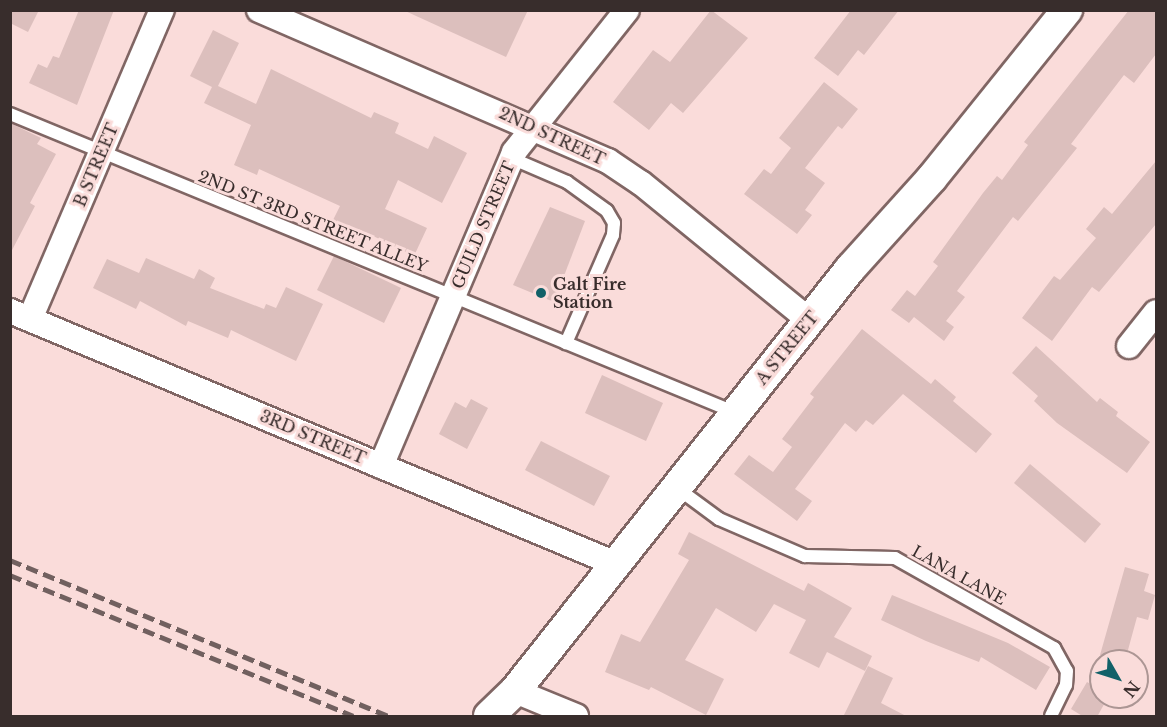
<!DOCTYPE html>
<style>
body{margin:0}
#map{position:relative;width:1167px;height:727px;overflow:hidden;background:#fadcda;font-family:"Libre Baskerville",serif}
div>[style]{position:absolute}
.building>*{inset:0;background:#dcbfbd}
.roads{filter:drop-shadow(2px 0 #806664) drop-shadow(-2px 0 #806664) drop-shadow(0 2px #806664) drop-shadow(0 -2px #806664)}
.service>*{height:12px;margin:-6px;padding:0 6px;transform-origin:6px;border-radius:6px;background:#fff}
.minor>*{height:24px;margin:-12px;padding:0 12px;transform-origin:12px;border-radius:12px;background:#fff}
.tertiary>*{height:30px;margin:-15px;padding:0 15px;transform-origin:15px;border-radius:15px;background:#fff}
.rail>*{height:4.5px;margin-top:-2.25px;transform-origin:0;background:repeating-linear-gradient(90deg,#71605f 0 12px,transparent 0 18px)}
.dots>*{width:16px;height:16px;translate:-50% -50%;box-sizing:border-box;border:3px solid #fadcda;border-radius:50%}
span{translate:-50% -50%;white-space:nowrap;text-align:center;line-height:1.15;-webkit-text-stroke:6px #fadcda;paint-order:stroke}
.street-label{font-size:16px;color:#382d2c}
.poi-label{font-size:16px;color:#382d2c;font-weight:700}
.left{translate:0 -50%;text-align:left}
.frame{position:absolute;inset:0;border:12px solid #382d2c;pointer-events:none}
.north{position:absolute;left:1089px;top:649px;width:60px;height:60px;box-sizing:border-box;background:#fadcda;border:2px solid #ac9694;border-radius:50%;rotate:129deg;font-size:16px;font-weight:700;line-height:24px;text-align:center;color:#382d2c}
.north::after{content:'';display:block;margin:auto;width:21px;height:27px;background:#116168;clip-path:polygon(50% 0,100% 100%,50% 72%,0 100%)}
</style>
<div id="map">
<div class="building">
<i style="clip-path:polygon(10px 10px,39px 10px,28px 32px,10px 23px)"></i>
<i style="clip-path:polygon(79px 10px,114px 10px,77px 105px,29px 83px,38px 64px,47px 68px,53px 56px,59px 58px)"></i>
<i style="clip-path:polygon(403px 10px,528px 10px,506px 57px)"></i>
<i style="clip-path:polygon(711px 10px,748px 38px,683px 113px,671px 103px,649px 130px,613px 102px,653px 50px,670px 62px)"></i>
<i style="clip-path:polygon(851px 10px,899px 10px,864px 55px,858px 50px,838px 76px,814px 58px)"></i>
<i style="clip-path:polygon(1129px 10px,1156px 10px,1156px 54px,1134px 83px,1124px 75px,1071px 144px,1077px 148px,1018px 221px,1013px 217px,957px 291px,965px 297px,946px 321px,954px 327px,944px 341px,914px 317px,909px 323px,891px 310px,907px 290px,915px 296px,938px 266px,933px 262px,983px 193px,997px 176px,1002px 180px,1028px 145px,1024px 142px)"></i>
<i style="clip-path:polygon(213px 30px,239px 43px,218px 86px,256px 104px,271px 69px,371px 118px,374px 112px,399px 123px,395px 133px,428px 149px,434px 136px,467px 153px,442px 203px,398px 180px,385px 209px,427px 228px,414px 256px,365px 232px,357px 248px,341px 241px,348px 227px,333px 220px,340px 206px,259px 169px,257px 175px,234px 165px,251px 125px,204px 103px,212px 87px,190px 76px)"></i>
<i style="clip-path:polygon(824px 82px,858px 109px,842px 129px,838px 126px,805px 168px,825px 183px,805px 210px,812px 215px,797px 234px,744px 194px,764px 169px,771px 174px,791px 148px,779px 138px)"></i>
<i style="clip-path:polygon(10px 123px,41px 138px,37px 144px,56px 154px,30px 203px,35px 206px,10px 254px)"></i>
<i style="clip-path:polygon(1156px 161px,1156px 224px,1099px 292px,1092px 287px,1052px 341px,1022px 318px,1054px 276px,1060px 280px,1096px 238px,1086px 229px,1104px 207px,1112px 214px)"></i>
<i style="clip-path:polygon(550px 207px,585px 221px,554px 302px,513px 285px)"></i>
<i style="clip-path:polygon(334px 256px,401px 288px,384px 323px,317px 290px)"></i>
<i style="clip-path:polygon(146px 258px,194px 279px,199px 269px,215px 278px,210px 288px,264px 309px,266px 304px,276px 308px,286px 287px,323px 304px,296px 361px,231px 330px,228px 338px,188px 321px,186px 326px,140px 301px,136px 309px,93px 288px,107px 259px,139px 273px)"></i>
<i style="clip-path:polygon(862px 329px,931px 384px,935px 379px,956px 397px,953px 401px,992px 434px,976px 453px,903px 394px,873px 425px,866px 420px,856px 432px,845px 423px,795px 489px,812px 501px,797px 521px,734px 474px,749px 455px,773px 472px,792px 447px,782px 439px,814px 397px,810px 394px)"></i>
<i style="clip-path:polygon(1036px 346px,1097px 402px,1100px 398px,1118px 412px,1116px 416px,1150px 442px,1127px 473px,1057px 423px,1034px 401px,1038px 396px,1012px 373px)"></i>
<i style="clip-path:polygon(602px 375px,663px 403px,646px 441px,585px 413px)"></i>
<i style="clip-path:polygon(471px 399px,488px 408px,467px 449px,439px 434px,455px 402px,466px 408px)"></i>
<i style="clip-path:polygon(541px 441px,610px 476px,594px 506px,525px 470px)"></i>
<i style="clip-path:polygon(1030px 464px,1101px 524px,1085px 543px,1014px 483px)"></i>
<i style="clip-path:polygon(689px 532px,804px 591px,808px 583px,852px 608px,834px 637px,872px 656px,865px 671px,827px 652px,819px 668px,789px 653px,806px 620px,774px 604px,756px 632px,716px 608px,685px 660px,724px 679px,706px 715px,651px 687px,649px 690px,605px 672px,621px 634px,640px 642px,689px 560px,678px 554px)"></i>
<i style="clip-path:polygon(1125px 567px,1149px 574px,1144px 591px,1155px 595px,1148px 620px,1137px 617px,1125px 661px,1121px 661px,1100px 655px)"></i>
<i style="clip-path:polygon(892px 595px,1008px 643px,1050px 667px,1036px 690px,981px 657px,979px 662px,926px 641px,881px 620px)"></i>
<i style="clip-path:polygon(868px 666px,893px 678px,881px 703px,908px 717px,843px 717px)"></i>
<i style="clip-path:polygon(1087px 682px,1101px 690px,1101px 697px,1108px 697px,1097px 717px,1084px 717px,1071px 709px)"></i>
</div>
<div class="roads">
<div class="service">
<i style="left:10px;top:114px;width:783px;rotate:22.37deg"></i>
<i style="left:511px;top:158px;width:61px;rotate:23.2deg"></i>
<i style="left:567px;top:182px;width:49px;rotate:35.9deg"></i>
<i style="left:607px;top:211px;width:14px;rotate:60deg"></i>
<i style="left:614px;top:223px;width:12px;rotate:95deg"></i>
<i style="left:613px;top:235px;width:118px;rotate:113.5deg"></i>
<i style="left:677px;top:488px;width:52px;rotate:36.4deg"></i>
<i style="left:719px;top:519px;width:94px;rotate:23.3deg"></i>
<i style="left:805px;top:556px;width:90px;rotate:1.3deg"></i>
<i style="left:895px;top:558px;width:183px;rotate:29.5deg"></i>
<i style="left:1054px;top:648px;width:26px;rotate:61deg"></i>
<i style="left:1067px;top:671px;width:14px;rotate:94deg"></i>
<i style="left:1066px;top:685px;width:34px;rotate:116deg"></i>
</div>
<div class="minor">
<i style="left:259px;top:10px;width:380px;rotate:23.4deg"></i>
<i style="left:608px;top:161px;width:40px;rotate:34deg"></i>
<i style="left:641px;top:183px;width:217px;rotate:39.2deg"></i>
<i style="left:10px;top:311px;width:657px;rotate:22.66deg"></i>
<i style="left:30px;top:319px;width:336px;rotate:-66.9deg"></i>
<i style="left:1129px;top:346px;width:43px;rotate:-51.5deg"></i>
<i style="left:381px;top:466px;width:341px;rotate:-67deg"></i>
<i style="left:514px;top:152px;width:181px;rotate:-51.5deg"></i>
<i style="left:515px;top:691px;width:66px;rotate:22.3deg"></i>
</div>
<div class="tertiary">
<i style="left:489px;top:716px;width:36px;rotate:-44deg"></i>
<i style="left:515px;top:691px;width:539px;rotate:-51.56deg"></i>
<i style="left:850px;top:269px;width:122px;rotate:-48deg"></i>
<i style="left:932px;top:178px;width:216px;rotate:-51.2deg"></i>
</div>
</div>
<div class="rail">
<i style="left:10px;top:560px;width:409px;rotate:22.4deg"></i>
<i style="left:10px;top:575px;width:371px;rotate:22.3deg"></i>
</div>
<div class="dots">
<i style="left:541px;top:293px;background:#116168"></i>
</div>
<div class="street-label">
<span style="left:552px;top:136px;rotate:25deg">2ND STREET</span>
<span style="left:96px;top:165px;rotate:-67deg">B STREET</span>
<span style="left:313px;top:221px;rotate:22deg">2ND ST 3RD STREET ALLEY</span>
<span style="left:483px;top:225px;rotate:-67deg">GUILD STREET</span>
<span style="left:787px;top:348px;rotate:-51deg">A STREET</span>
<span style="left:313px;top:437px;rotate:23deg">3RD STREET</span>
<span style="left:959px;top:575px;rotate:29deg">LANA LANE</span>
</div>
<div class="poi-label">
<span class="left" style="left:553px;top:293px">Galt Fire<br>Station</span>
</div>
<div class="frame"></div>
<div class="north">N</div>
</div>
